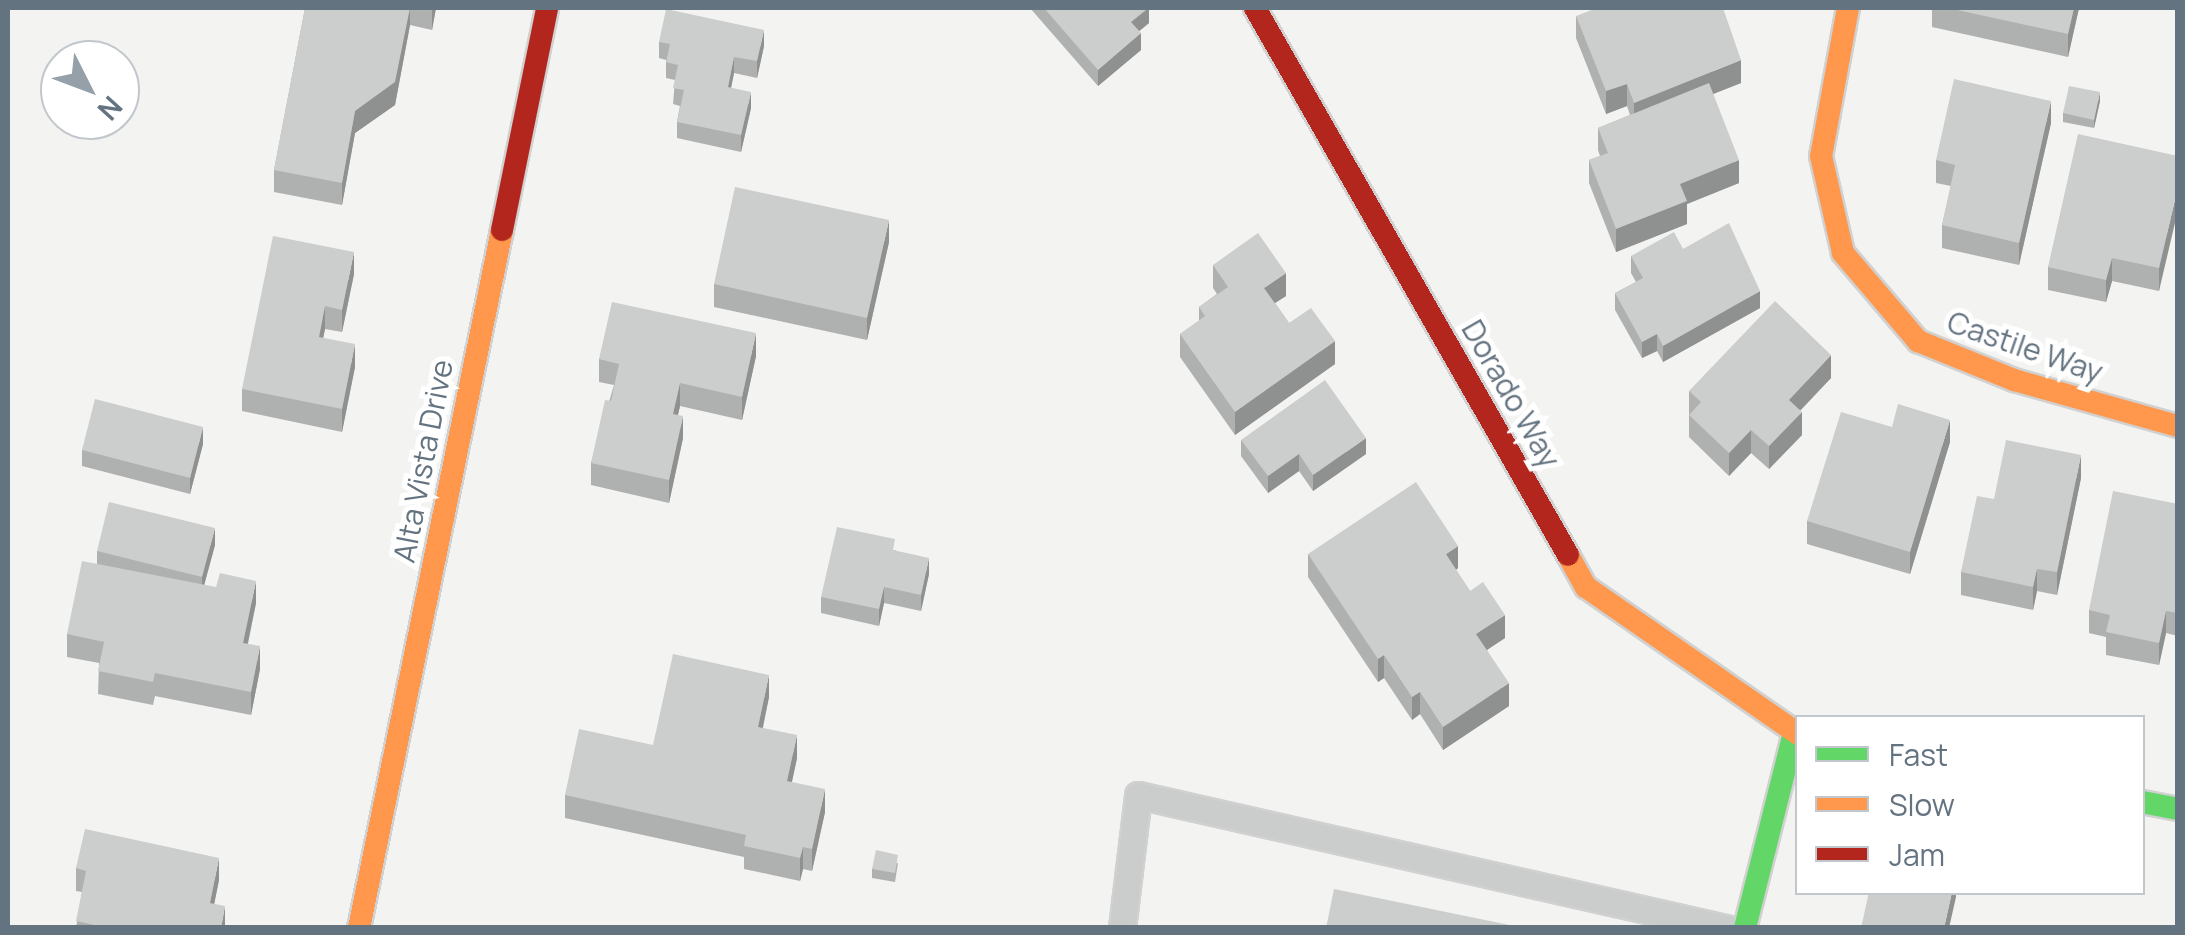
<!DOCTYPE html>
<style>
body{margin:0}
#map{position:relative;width:2185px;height:935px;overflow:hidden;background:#f3f3f1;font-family:Manrope,sans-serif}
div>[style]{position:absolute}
.roads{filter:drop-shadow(2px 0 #d0d1d0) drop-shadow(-2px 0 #d0d1d0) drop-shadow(0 2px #d0d1d0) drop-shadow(0 -2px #d0d1d0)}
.lane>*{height:25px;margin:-12.5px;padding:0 12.5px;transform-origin:12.5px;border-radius:12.5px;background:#cbcccc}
.fast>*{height:22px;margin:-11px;padding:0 11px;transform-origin:11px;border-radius:11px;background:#63d668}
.slow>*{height:22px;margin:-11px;padding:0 11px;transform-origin:11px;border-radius:11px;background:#ff974d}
.jam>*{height:22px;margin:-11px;padding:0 11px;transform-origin:11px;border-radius:11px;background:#b3261e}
.wall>*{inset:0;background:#afb0b0}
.shaded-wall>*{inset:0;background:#8f9090}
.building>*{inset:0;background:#cccdcd}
span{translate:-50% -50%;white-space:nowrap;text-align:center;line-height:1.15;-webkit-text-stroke:10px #fff;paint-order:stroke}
.street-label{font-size:30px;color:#647380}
.frame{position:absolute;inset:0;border:10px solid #647380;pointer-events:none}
.legend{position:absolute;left:1795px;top:715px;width:350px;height:180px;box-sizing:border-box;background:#fff;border:2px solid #c1c7cc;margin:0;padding:12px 18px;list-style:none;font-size:30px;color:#647380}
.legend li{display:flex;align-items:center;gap:20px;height:50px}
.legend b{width:50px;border:2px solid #c1c7cc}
.north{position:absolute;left:40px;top:40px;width:100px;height:100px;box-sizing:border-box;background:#fff;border:2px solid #c1c7cc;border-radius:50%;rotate:132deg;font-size:28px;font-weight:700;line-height:40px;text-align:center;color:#647380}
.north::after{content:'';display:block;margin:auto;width:35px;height:45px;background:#96a0a8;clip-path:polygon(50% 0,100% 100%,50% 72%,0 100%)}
</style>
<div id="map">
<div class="roads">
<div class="lane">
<i style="left:1122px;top:928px;width:134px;rotate:-83.1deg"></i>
<i style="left:1138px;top:795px;width:603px;rotate:12.75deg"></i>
</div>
<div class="fast">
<i style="left:2142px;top:802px;width:37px;rotate:11deg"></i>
<i style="left:1745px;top:928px;width:201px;rotate:-75.9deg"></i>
</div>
<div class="slow">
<i style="left:1848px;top:8px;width:150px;rotate:100.3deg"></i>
<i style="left:1821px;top:156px;width:99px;rotate:77.2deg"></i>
<i style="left:1843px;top:253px;width:116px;rotate:49.6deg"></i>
<i style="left:1918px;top:341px;width:104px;rotate:22.1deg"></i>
<i style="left:2014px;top:380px;width:170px;rotate:15.7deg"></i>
<i style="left:1568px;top:555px;width:37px;rotate:61deg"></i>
<i style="left:1586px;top:587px;width:258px;rotate:34.7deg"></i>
<i style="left:359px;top:928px;width:712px;rotate:-78.42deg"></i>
</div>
<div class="jam">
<i style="left:1255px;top:8px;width:630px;rotate:60.22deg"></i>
<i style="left:502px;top:230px;width:227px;rotate:-78.5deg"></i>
</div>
</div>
<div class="wall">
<i style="clip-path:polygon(305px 8px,436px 8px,432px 30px,410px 25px,395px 105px,355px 133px,342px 205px,274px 192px,274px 170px)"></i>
<i style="clip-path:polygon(1030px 8px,1149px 8px,1149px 23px,1139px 31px,1141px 50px,1098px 86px)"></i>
<i style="clip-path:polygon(1932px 8px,2079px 8px,2068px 57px,1932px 27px)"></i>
<i style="clip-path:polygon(1576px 16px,1741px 83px,1713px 94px,1739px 183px,1687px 204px,1687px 224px,1616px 252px,1589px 183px,1589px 160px,1600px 156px,1598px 150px,1598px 128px,1630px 115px,1627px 106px,1606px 114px,1576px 38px)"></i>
<i style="clip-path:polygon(659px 42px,764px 46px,757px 78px,734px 73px,731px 88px,751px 108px,741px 152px,677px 138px,677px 122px,680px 106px,673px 104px,675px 80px,666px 78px,666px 60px,659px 58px)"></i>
<i style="clip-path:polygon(2100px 101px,2094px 128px,2063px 122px,2063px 113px)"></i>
<i style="clip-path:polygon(2051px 123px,2019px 265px,1942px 248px,1942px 225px,1951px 186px,1936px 183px,1936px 160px)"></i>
<i style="clip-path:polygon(2178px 156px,2159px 291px,2112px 281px,2106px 302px,2048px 290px,2048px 267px)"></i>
<i style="clip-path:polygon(889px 242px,867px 340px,714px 307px,714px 284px)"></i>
<i style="clip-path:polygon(1683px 249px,1760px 308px,1663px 362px,1657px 351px,1642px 358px,1615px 310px,1615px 293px,1636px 282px,1631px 273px,1631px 256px)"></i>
<i style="clip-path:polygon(1213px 265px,1286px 296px,1275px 303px,1289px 323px,1335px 364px,1235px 435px,1180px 357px,1180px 334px,1199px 321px,1199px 307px,1217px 294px,1213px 288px)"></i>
<i style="clip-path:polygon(354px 274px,342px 332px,325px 329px,323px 338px,355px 367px,342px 432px,242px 411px,242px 389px)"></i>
<i style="clip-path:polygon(756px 356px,742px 420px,680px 406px,678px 415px,683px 438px,669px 503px,591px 485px,591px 463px,614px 385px,599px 382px,599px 359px)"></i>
<i style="clip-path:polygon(1831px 378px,1800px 411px,1802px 435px,1769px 469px,1751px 453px,1729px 476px,1689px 437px,1689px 391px)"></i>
<i style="clip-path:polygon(1241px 440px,1366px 454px,1313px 491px,1299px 471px,1268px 493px,1241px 456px)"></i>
<i style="clip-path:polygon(1950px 442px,1910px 574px,1807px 544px,1807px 521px)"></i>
<i style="clip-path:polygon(203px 444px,190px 494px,82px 466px,82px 450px)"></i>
<i style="clip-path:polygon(2081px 478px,2057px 595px,2037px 591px,2033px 610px,1961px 595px,1961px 572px,1994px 499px)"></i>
<i style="clip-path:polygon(2178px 504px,2178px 636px,2166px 633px,2159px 665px,2106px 655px,2106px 637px,2089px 633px,2089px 610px)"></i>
<i style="clip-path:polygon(215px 545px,204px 585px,256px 603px,248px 644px,260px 669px,251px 715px,155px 696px,153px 705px,98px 694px,99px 663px,67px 657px,67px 634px,97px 564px,97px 551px)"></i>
<i style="clip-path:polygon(895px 550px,929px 574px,921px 611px,884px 603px,879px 626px,821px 613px,821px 597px)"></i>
<i style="clip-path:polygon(1308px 554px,1458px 568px,1456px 570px,1470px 591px,1505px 638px,1487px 650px,1509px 706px,1443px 750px,1420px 714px,1412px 720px,1384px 678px,1378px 682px,1308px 577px)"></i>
<i style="clip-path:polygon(769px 697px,763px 728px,797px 758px,792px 782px,825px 812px,812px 871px,803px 869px,800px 881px,744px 869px,744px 857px,565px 818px,565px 795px,653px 745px)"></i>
<i style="clip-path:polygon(898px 863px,895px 882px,872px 878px,872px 869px)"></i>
<i style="clip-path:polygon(76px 868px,219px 880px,214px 904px,225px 928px,76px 928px,82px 892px,76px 891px)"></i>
</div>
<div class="shaded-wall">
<i style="clip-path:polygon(410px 8px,410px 25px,395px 105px,355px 133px,342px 205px,342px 183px,355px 111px)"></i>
<i style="clip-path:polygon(432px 8px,436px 8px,432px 30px)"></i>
<i style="clip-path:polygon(1149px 8px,1149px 23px,1131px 38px,1131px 22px)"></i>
<i style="clip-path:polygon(2074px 8px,2079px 8px,2068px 57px,2068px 34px)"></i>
<i style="clip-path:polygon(764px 30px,764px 46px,757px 78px,757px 61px)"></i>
<i style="clip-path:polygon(1141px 33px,1141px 50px,1098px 86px,1098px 70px)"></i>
<i style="clip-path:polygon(734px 57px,734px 73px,728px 103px,728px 87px)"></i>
<i style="clip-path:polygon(1741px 60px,1741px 83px,1634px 125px,1634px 103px)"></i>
<i style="clip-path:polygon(1627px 84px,1627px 106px,1606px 114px,1606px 91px)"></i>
<i style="clip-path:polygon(751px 92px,751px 108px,741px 152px,741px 135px)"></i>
<i style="clip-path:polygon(2100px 92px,2100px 101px,2094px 128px,2094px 120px)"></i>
<i style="clip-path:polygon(2051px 101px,2051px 123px,2019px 265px,2019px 243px)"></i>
<i style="clip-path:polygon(1739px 160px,1739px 183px,1687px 204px,1687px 224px,1616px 252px,1616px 229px,1680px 184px)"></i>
<i style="clip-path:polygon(2178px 187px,2178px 210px,2159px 291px,2159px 268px)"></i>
<i style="clip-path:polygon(889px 220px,889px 242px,867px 340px,867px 318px)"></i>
<i style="clip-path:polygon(354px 252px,354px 274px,342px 332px,342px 310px)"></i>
<i style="clip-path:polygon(2112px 258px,2112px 281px,2106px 302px,2106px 280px)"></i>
<i style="clip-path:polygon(1286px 273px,1286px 296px,1264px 310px,1264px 288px)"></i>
<i style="clip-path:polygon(1760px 291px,1760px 308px,1663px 362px,1663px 346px)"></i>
<i style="clip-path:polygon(325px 306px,325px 329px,319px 359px,319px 337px)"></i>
<i style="clip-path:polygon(756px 333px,756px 356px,742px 420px,742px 397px)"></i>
<i style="clip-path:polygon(1657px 334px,1657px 351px,1642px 358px,1642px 342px)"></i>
<i style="clip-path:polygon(1335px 341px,1335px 364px,1235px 435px,1235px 412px)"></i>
<i style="clip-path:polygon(355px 344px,355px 367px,342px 432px,342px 409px)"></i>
<i style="clip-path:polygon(1831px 355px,1831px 378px,1789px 422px,1789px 400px)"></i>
<i style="clip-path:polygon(680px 383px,680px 406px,673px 436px,673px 414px)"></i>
<i style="clip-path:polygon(1802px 412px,1802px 435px,1769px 469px,1769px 446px)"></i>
<i style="clip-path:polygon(683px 416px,683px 438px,669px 503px,669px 480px)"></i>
<i style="clip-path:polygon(1950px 420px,1950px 442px,1910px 574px,1910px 552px)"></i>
<i style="clip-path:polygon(203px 427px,203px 444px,190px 494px,190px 478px)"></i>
<i style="clip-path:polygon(1751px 430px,1751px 453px,1729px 476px,1729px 453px)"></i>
<i style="clip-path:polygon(1366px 438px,1366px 454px,1313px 491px,1313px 475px)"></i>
<i style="clip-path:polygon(1299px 454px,1299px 471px,1268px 493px,1268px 476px)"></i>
<i style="clip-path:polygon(2081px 455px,2081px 478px,2057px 595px,2057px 572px)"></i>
<i style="clip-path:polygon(215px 528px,215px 545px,202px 593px,202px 577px)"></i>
<i style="clip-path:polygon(1458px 546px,1458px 568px,1446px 577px,1446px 554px)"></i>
<i style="clip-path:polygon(929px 558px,929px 574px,921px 611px,921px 595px)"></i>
<i style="clip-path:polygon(2037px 569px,2037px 591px,2033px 610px,2033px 587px)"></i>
<i style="clip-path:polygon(256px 581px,256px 603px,243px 665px,243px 643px)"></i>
<i style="clip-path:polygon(884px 587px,884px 603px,879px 626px,879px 609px)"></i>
<i style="clip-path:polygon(2166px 611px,2166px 633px,2159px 665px,2159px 643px)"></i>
<i style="clip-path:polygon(1505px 615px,1505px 638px,1476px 657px,1476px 634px)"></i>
<i style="clip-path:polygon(260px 646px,260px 669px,251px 715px,251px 692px)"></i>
<i style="clip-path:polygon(1384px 655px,1384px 678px,1378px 682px,1378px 659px)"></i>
<i style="clip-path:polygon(769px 675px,769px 697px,758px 749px,758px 727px)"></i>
<i style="clip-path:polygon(1509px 683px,1509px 706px,1443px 750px,1443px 727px)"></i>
<i style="clip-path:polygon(1420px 692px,1420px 714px,1412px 720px,1412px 697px)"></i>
<i style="clip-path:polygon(797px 735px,797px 758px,787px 804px,787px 781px)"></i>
<i style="clip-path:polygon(825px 789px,825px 812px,812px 871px,812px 849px)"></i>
<i style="clip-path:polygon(803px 847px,803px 869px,800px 881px,800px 858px)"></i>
<i style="clip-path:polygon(219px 858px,219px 880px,210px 925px,210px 903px)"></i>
<i style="clip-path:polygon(1952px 892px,1956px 892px,1956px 897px,1949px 928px,1944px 928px)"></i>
<i style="clip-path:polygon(225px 906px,225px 928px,221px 928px)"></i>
</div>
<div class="building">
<i style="clip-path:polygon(305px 8px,410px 8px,395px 82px,355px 111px,342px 183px,274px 170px)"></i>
<i style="clip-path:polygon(1044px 8px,1148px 8px,1131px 22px,1141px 33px,1098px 70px)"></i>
<i style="clip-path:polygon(1597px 8px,1723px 8px,1741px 60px,1634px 103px,1627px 84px,1606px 91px,1576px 16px)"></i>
<i style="clip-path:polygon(1948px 8px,2074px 8px,2068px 34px)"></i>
<i style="clip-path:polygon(666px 9px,764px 30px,757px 61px,734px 57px,728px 87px,751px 92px,741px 135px,677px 122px,684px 90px,673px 88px,678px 65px,666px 62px,670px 44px,659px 42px)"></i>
<i style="clip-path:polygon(1954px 79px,2051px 101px,2019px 243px,1942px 225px,1955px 165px,1936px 160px)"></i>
<i style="clip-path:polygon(1709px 83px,1739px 160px,1680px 184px,1687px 201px,1616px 229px,1589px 160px,1608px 153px,1598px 128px)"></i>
<i style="clip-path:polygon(2069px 86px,2100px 92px,2094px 120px,2063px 113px)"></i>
<i style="clip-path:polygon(2078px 134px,2178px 156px,2178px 187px,2159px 268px,2112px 258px,2106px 280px,2048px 267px)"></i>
<i style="clip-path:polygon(735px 187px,889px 220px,867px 318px,714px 284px)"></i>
<i style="clip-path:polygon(1729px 223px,1760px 291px,1663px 346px,1657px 334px,1642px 342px,1615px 293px,1643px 278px,1631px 256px,1674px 232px,1683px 249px)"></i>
<i style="clip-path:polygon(1258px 233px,1286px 273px,1264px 288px,1289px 323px,1311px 308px,1335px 341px,1235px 412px,1180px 334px,1205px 316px,1199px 307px,1228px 287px,1213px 265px)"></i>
<i style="clip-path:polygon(273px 236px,354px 252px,342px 310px,325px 306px,319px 337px,355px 344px,342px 409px,242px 389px)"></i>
<i style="clip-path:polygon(1775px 301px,1831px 355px,1789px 400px,1802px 412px,1769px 446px,1751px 430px,1729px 453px,1689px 415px,1701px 402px,1689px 391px)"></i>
<i style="clip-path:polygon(612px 302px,756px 333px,742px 397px,680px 383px,673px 414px,683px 416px,669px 480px,591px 463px,605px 400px,611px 401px,619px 364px,599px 359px)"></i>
<i style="clip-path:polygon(1325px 380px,1366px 438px,1313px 475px,1299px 454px,1268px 476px,1241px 440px)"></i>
<i style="clip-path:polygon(95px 399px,203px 427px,190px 478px,82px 450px)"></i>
<i style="clip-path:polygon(1898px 404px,1950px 420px,1910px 552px,1807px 521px,1841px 412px,1892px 427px)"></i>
<i style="clip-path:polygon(2006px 440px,2081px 455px,2057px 572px,2037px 569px,2033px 587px,1961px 572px,1977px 496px,1994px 499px)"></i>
<i style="clip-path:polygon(1416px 482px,1458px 546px,1446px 554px,1470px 591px,1483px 582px,1505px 615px,1476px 634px,1509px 683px,1443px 727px,1420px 692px,1412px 697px,1384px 655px,1378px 659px,1308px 554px)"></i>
<i style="clip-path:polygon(2113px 491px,2178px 504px,2178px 613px,2166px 611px,2159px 643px,2106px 632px,2110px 615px,2089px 610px)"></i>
<i style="clip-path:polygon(109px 502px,215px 528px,202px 577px,97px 551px)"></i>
<i style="clip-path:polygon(837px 527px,895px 539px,893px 550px,929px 558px,921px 595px,884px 587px,879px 609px,821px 597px)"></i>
<i style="clip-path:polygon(82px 561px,216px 587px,220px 573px,256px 581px,243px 643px,260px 646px,251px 692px,155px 673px,153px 682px,98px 671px,104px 642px,67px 634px)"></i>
<i style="clip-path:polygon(673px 654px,769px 675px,758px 727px,797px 735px,787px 781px,825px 789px,812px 849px,803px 847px,800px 858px,744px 846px,746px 835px,565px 795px,579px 729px,653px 745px)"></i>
<i style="clip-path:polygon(85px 829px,219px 858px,210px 903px,225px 906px,221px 928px,108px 928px,76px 921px,86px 871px,76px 868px)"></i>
<i style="clip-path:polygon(876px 850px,898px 855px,895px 873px,872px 869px)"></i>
<i style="clip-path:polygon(1334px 889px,1524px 928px,1326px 928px)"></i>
<i style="clip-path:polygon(1869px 892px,1952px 892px,1944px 928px,1861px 928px)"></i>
</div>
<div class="street-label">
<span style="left:2025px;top:347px;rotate:19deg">Castile Way</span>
<span style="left:1511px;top:394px;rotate:60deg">Dorado Way</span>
<span style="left:423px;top:461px;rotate:-79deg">Alta Vista Drive</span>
</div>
<div class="frame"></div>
<ul class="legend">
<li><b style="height:12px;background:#63d668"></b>Fast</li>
<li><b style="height:12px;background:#ff974d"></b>Slow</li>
<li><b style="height:12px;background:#b3261e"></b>Jam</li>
</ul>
<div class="north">N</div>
</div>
